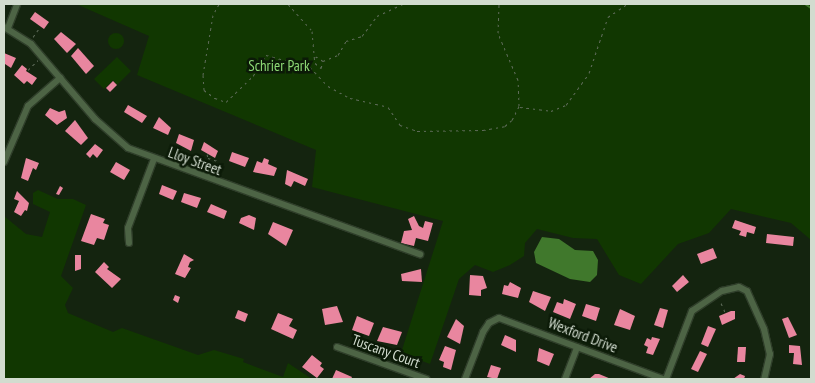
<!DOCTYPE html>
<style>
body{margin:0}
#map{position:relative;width:815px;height:383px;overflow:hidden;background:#14240f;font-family:"PT Sans Narrow",sans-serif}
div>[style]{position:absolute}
.green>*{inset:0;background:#113701}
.round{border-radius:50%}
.water>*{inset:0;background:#40782c}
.stream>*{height:2px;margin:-1px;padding:0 1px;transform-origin:1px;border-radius:1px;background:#40782c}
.building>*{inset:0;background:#e9869f}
.path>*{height:1px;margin-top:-0.5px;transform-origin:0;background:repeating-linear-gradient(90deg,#5f6c5a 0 2.5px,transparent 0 6.5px)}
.roads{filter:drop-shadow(1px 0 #2f3e2a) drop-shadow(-1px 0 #2f3e2a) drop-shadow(0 1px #2f3e2a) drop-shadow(0 -1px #2f3e2a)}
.street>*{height:6px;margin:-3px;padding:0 3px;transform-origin:3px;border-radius:3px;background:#4d6445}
span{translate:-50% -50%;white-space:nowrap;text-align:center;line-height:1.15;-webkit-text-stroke:5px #0b1a07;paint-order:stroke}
.park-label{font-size:15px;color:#8dd975}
.street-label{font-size:15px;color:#d2dccf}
.frame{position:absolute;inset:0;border:5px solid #d2dccf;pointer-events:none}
</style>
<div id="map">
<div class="green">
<i style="clip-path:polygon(76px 4px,811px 4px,811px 240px,791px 223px,731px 209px,709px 233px,678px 244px,641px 284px,619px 275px,597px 239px,573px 238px,537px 229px,525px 243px,524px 256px,510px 265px,493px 272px,475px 265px,459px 279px,430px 364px,401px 353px,443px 221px,312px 187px,316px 150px,137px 75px,149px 36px)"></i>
<i class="round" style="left:108px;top:33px;width:16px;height:16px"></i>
<i style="clip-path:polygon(117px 57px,131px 71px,117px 85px,113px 80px,104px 89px,94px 79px)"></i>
<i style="clip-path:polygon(38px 190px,58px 199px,73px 199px,86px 205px,61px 276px,73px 288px,65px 305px,68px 313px,113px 332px,122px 328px,198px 355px,214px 350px,244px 359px,243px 362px,283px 377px,288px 363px,312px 379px,4px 379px,4px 216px,26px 234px,42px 237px,50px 212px,33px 204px,33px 193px)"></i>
</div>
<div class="water">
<i style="clip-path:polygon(542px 237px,559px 239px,575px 250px,593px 251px,598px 260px,597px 275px,590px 282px,570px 279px,536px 263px,534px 252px)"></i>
</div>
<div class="stream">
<i style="left:805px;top:4px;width:7px;rotate:34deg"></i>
</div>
<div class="building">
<i style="clip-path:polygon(35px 12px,49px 22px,44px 29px,30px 19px)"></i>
<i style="clip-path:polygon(61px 32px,76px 44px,67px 53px,54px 39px)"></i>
<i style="clip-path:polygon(78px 48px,94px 66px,86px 74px,71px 56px)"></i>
<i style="clip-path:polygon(4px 53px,16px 58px,11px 68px,5px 64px,4px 67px)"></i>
<i style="clip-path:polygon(22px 65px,27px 69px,26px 71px,37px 78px,32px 85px,27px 81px,24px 84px,14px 75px)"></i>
<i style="clip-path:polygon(113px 81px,117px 85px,110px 92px,106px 88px)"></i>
<i style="clip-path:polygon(128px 105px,147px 116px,142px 123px,124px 112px)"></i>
<i style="clip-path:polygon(50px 108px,59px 112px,65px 110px,67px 118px,57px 125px,45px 115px)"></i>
<i style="clip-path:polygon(159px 117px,171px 128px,168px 135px,153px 128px)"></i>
<i style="clip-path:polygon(75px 120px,88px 138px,81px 145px,65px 131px)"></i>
<i style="clip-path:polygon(179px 134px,194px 140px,191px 151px,176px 143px)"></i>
<i style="clip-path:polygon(204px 142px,218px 151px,215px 158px,201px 150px)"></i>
<i style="clip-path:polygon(95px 144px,103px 150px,97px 158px,93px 154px,90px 158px,86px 154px)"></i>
<i style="clip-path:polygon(232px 152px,249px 158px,245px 167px,229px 161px)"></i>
<i style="clip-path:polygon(26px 158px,39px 163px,36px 170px,33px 168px,28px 181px,21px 178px)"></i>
<i style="clip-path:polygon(264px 158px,269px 160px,268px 164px,277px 168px,274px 176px,253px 172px,257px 161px,262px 163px)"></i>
<i style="clip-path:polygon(116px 162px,130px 170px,124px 180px,110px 172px)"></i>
<i style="clip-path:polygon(287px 170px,308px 179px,305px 186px,294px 181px,291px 187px,285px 184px)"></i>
<i style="clip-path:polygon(162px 185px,177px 191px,173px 200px,159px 194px)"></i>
<i style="clip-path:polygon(60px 186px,63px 188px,59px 195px,56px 194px)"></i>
<i style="clip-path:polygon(17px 191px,29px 203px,27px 211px,25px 210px,21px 216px,14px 212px,19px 201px,14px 199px)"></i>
<i style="clip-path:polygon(184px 193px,201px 198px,197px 208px,181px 202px)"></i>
<i style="clip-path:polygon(211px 204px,227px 211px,224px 219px,207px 212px)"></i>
<i style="clip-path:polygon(91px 214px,105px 219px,103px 223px,109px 225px,104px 240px,97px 238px,94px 245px,81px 241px)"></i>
<i style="clip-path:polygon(249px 215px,256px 218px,254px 230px,239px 223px,241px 218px)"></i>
<i style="clip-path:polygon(414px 216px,419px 226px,423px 228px,425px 221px,433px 223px,428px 241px,416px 238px,414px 246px,401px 243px,404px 231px,412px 230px,408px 219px)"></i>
<i style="clip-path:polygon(735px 220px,756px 227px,754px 234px,747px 232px,746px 237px,739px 235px,741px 231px,732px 228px)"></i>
<i style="clip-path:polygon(273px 222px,293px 230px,286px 246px,268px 234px)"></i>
<i style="clip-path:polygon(767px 234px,794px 237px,793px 246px,766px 243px)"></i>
<i style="clip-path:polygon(713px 248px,717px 258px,701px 264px,697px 254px)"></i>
<i style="clip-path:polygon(184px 254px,194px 260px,190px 262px,188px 267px,191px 268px,185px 278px,175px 274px)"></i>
<i style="clip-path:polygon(75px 255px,81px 255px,81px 269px,75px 271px)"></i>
<i style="clip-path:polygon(104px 262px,109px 267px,107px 269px,121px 279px,112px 288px,95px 272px)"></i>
<i style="clip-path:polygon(421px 269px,422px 282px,402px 281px,401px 274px)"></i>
<i style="clip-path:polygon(470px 275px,483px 276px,487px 288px,481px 290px,481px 296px,469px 295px)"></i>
<i style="clip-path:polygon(683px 275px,689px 282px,677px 292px,672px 286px)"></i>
<i style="clip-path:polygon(510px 282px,521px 288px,518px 298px,502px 294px,504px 285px,508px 286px)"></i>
<i style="clip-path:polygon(533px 291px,551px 297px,545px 311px,529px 302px)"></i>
<i style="clip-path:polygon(175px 295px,180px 297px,178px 303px,173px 300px)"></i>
<i style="clip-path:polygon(564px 299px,576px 304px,570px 319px,553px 312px,557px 302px,563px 304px)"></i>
<i style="clip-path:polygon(586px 304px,600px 308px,596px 321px,582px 316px)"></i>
<i style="clip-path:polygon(337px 306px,343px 322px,325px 325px,322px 309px)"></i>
<i style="clip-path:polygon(660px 308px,668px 310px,663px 328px,654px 325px)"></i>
<i style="clip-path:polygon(620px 309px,635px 316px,630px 330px,614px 325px)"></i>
<i style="clip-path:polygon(238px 310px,248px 314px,245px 322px,235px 318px)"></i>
<i style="clip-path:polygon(731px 311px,735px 311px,735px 319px,722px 325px,719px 316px)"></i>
<i style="clip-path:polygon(278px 313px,293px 319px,289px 326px,297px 330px,293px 339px,271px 329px)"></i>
<i style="clip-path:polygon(357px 316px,374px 323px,369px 336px,352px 330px)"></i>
<i style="clip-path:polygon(788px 317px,797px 335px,789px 338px,782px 319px)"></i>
<i style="clip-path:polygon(456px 319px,464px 326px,460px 344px,447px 337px)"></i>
<i style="clip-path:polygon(708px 326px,716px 329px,708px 347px,701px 344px)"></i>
<i style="clip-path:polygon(383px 327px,402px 332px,397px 345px,377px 341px)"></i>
<i style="clip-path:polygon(505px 335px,516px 340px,516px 352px,501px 345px)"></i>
<i style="clip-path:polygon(652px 337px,660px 339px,653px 355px,646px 353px,648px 347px,644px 345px,647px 338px,651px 340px)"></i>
<i style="clip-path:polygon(789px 345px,800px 346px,802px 365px,793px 364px,794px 353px,789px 353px)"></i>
<i style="clip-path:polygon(445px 346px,456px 350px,451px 370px,443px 367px,444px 362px,439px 360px)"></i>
<i style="clip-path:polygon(738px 347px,746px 347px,745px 362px,737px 362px)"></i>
<i style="clip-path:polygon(539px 348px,554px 354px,549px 366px,537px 361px)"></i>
<i style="clip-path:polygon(700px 351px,707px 354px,698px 372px,691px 369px)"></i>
<i style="clip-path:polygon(312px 355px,322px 363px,320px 366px,324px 369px,317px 378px,302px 367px)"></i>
<i style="clip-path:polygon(491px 365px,501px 368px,497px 379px,487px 377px)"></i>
<i style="clip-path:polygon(336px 370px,352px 377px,351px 379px,332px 379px)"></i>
<i style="clip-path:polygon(595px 374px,599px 374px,611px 379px,589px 379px)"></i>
<i style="clip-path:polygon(740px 374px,745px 376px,744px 379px,733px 379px)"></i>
</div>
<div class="path">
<i style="left:219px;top:4px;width:13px;rotate:119deg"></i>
<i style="left:213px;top:15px;width:61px;rotate:99.5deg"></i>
<i style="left:203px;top:75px;width:15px;rotate:86deg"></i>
<i style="left:204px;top:90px;width:14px;rotate:36deg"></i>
<i style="left:215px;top:98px;width:12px;rotate:20deg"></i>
<i style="left:226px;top:102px;width:37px;rotate:-44deg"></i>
<i style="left:253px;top:76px;width:25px;rotate:-58deg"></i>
<i style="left:266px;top:55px;width:46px;rotate:15.3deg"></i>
<i style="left:310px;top:67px;width:26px;rotate:47deg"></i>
<i style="left:328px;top:86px;width:25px;rotate:29deg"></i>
<i style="left:350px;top:98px;width:39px;rotate:13deg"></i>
<i style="left:388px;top:107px;width:22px;rotate:56deg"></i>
<i style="left:400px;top:125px;width:18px;rotate:19deg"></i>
<i style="left:417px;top:131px;width:66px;rotate:-0.9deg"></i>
<i style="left:483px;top:130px;width:22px;rotate:-10deg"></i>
<i style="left:505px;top:126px;width:9px;rotate:-41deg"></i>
<i style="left:512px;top:120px;width:16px;rotate:-63deg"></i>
<i style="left:519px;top:106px;width:26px;rotate:-92deg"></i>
<i style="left:518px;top:80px;width:51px;rotate:-113.1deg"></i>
<i style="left:498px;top:33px;width:29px;rotate:-88deg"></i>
<i style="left:288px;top:4px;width:36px;rotate:48deg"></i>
<i style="left:312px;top:31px;width:32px;rotate:85deg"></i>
<i style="left:315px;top:63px;width:8px;rotate:40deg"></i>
<i style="left:321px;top:68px;width:7px;rotate:-74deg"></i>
<i style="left:323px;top:61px;width:9px;rotate:-148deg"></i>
<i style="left:33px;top:37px;width:12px;rotate:-55deg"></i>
<i style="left:323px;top:61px;width:16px;rotate:-22deg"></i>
<i style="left:338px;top:55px;width:16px;rotate:-60deg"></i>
<i style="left:346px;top:41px;width:17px;rotate:-17deg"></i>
<i style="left:362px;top:36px;width:25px;rotate:-53deg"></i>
<i style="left:377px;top:16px;width:29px;rotate:-25deg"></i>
<i style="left:28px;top:70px;width:14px;rotate:-45deg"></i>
<i style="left:520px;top:107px;width:31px;rotate:7deg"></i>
<i style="left:551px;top:111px;width:16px;rotate:-22deg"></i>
<i style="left:566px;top:105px;width:39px;rotate:-54deg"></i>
<i style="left:589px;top:73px;width:59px;rotate:-71.3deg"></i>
<i style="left:608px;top:17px;width:23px;rotate:-34deg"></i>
<i style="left:207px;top:154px;width:4px;rotate:76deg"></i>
<i style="left:208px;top:158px;width:10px;rotate:17deg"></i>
<i style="left:721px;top:303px;width:10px;rotate:66deg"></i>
</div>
<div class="roads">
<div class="street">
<i style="left:4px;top:27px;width:32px;rotate:32deg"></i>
<i style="left:31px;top:44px;width:99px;rotate:49.5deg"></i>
<i style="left:95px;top:119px;width:44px;rotate:41.3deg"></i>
<i style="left:128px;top:148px;width:311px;rotate:20deg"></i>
<i style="left:8px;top:28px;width:26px;rotate:-69deg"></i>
<i style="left:4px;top:162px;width:61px;rotate:-66.8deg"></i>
<i style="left:28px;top:106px;width:43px;rotate:-41.2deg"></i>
<i style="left:129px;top:243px;width:15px;rotate:-94deg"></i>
<i style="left:128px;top:228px;width:74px;rotate:-69.4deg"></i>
<i style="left:337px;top:347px;width:95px;rotate:19.8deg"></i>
<i style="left:465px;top:379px;width:50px;rotate:-69deg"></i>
<i style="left:483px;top:332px;width:11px;rotate:-56deg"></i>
<i style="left:489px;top:323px;width:11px;rotate:-27deg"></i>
<i style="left:499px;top:318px;width:175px;rotate:20.4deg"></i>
<i style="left:565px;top:379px;width:34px;rotate:-69deg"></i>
<i style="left:666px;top:379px;width:73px;rotate:-69.1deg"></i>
<i style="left:692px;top:311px;width:36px;rotate:-34deg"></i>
<i style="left:722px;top:291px;width:17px;rotate:-13deg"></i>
<i style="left:739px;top:287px;width:9px;rotate:27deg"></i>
<i style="left:747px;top:291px;width:42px;rotate:65.9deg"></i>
<i style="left:764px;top:329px;width:26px;rotate:77deg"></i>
<i style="left:770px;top:354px;width:26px;rotate:103deg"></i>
</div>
</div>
<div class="park-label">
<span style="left:279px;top:66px">Schrier Park</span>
</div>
<div class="street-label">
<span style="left:195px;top:161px;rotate:20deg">Lloy Street</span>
<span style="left:583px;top:335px;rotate:21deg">Wexford Drive</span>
<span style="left:386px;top:351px;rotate:20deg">Tuscany Court</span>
</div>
<div class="frame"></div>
</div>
